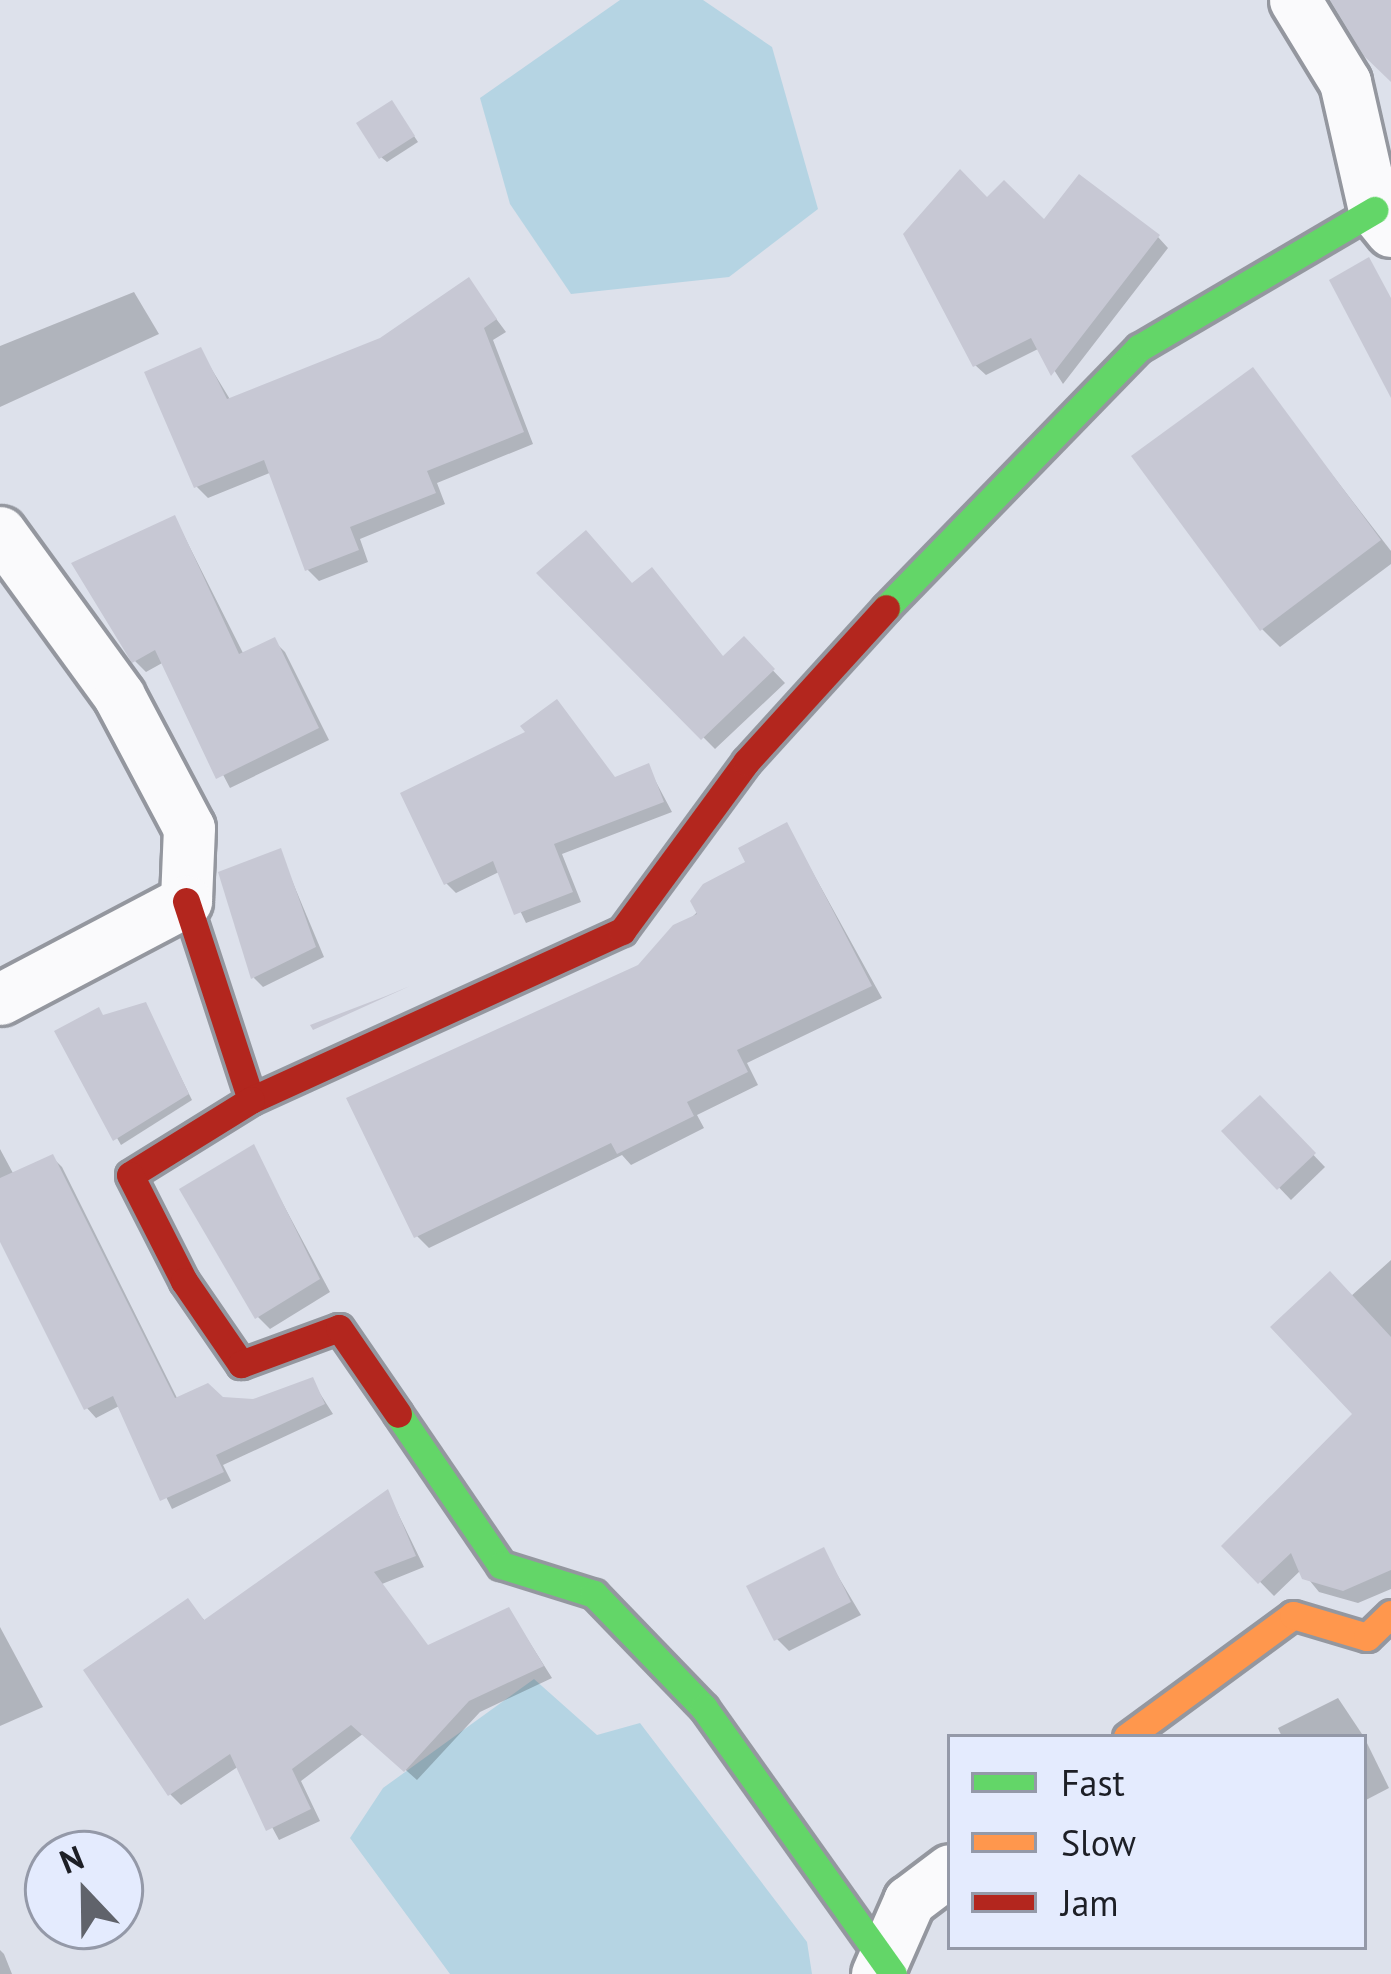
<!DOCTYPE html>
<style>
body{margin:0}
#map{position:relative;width:1391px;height:1974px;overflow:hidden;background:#dde1eb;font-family:"PT Sans",sans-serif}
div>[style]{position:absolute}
.water>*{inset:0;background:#b5d4e3}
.shadow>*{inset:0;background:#0003}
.building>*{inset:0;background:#c7c8d4}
.roads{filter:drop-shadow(3px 0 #94979f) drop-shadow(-3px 0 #94979f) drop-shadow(0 3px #94979f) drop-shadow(0 -3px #94979f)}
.street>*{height:51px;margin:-25.5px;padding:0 25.5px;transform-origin:25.5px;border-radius:25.5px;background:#fafafc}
.fast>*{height:27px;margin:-13.5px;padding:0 13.5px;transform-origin:13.5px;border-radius:13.5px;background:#63d668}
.slow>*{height:27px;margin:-13.5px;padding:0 13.5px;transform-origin:13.5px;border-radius:13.5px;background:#ff974d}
.jam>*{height:27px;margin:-13.5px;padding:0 13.5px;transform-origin:13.5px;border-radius:13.5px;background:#b3261e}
span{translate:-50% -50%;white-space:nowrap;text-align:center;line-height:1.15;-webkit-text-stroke:9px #e4ebfe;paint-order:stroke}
.legend{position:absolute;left:947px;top:1734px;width:420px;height:216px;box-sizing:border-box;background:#e4ebfe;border:3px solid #9499a8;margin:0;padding:15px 21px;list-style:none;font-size:36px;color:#1d1f26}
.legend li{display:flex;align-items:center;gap:24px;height:60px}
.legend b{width:60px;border:3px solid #9499a8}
.north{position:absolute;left:24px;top:1830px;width:120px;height:120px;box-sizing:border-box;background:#e4ebfe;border:3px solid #9499a8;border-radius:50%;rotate:338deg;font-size:33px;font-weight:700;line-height:48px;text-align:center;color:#1d1f26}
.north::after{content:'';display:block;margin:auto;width:42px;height:54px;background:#60636b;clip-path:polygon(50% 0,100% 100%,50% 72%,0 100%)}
</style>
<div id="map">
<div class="water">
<i style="clip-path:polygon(620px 0,703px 0,772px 47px,818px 209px,729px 277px,571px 294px,510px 204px,480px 98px)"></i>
<i style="clip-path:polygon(534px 1679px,597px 1735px,640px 1723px,807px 1942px,812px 1974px,450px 1974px,350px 1838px,383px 1788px)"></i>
</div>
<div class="shadow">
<i style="clip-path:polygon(396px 109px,418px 142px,387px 162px,381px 157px)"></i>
<i style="clip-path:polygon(987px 201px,1044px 223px,1158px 237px,1168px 248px,1063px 384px,1040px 348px,986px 375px,975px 365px)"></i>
<i style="clip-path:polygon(468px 281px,506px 332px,493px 340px,533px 444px,437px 483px,445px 504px,360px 539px,368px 562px,319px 581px,307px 569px,272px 472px,208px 498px,196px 486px,200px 350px,231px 401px,381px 340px)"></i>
<i style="clip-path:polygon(134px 292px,159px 334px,0 407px,0 346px)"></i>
<i style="clip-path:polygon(1252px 371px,1391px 551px,1391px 564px,1280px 647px,1262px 629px)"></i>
<i style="clip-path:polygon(175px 518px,244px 655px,274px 641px,285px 652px,329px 740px,230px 788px,164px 662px,146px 672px,135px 661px)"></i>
<i style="clip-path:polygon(540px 573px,632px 586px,724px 659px,744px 640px,785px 683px,715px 749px)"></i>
<i style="clip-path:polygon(648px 767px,672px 812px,562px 854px,581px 902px,526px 923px,501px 871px,456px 893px,446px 883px)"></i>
<i style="clip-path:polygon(787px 826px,882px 998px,747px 1063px,758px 1085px,697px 1115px,704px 1128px,631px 1165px,622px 1155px,429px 1248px,417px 1236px,639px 968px)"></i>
<i style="clip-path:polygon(280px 852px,324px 957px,263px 987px,254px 978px)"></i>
<i style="clip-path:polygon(145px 1005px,192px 1100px,121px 1145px,58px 1032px)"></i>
<i style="clip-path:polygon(1260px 1099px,1325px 1167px,1291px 1200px,1225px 1131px)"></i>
<i style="clip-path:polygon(253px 1148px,330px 1292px,270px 1329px,258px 1317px)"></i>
<i style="clip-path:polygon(0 1149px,14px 1175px,53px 1158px,62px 1167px,178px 1400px,253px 1402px,312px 1381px,333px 1414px,223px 1465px,231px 1481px,172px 1509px,121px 1405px,96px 1418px,87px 1408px,0 1236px)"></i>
<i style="clip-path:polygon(1391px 1260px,1391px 1589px,1358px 1603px,1319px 1592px,1301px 1570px,1274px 1596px,1225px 1546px,1356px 1414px,1350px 1297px)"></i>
<i style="clip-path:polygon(388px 1493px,424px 1567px,382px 1584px,429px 1648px,509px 1610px,552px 1678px,480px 1712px,417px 1780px,364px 1733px,301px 1781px,320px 1821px,279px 1840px,239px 1766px,181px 1805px,170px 1794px,188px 1602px,206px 1622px)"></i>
<i style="clip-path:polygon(823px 1551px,861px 1615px,789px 1651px,777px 1639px)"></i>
<i style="clip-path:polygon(0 1627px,43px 1707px,0 1726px)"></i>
<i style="clip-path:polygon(1338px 1698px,1364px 1737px,1282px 1737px,1278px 1728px)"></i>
<i style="clip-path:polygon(1364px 1737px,1389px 1788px,1364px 1801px)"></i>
<i style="clip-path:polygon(0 1950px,4px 1954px,12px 1974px,0 1974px)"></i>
</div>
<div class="building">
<i style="clip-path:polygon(1330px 0,1391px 0,1391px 82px,1364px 56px)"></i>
<i style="clip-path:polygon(392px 100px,415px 136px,379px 159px,356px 123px)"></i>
<i style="clip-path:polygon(960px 169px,987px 197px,1004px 180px,1044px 219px,1079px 174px,1160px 235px,1051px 376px,1031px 338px,973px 367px,903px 234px)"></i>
<i style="clip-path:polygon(1369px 257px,1391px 298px,1391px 398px,1329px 280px)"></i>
<i style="clip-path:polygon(469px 277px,497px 319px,484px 328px,524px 432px,427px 471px,436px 493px,350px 527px,359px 550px,305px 571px,264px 460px,194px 488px,144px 372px,201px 347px,227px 399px,380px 338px)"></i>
<i style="clip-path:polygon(1253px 367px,1381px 540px,1260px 631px,1131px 456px)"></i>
<i style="clip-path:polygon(175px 515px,239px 654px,275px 637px,319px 728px,216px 779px,155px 650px,132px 663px,71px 563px)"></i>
<i style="clip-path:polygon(586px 530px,632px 583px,652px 567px,723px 656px,744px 636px,775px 669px,701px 740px,536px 573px)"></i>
<i style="clip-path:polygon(557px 699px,615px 777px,649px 763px,664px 802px,554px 844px,573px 892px,514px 915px,493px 861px,444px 885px,400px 793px,525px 732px,520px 726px)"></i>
<i style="clip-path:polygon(787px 822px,872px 986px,737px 1050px,748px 1072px,687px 1102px,694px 1116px,617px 1154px,611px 1143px,414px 1238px,346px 1098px,638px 965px,673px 925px,697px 914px,690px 901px,703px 884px,745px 862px,738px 848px)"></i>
<i style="clip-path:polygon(281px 848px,316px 947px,251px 979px,218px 872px)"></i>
<i style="clip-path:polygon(410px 986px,313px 1030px,310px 1025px,386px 996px)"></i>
<i style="clip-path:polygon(146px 1002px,189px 1094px,113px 1141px,54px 1031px,99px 1007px,103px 1015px)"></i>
<i style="clip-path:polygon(1260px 1095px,1316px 1153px,1277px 1190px,1221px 1131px)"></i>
<i style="clip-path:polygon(254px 1144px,320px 1279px,255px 1319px,179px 1189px)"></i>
<i style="clip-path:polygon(53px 1154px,175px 1398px,208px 1383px,223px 1397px,253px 1399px,313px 1377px,325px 1404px,216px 1455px,224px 1472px,160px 1501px,113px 1396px,84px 1410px,0 1242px,0 1178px)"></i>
<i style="clip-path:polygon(1330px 1271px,1391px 1337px,1391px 1570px,1343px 1591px,1302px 1579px,1291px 1553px,1258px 1584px,1221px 1546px,1352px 1414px,1270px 1327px)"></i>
<i style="clip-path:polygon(388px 1489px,416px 1556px,374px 1572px,428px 1645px,509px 1607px,544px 1666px,469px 1701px,404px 1772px,351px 1725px,292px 1769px,311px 1809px,266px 1831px,230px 1754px,168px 1796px,83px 1670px,188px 1598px,204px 1620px)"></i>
<i style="clip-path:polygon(824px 1547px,851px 1602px,774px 1641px,746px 1586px)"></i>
</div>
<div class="roads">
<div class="street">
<i style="left:1295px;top:0;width:96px;rotate:58.6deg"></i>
<i style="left:1345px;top:82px;width:131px;rotate:77.2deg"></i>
<i style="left:1374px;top:210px;width:27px;rotate:51deg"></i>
<i style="left:0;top:532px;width:203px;rotate:54deg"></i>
<i style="left:119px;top:696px;width:149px;rotate:62.1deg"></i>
<i style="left:189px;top:828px;width:73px;rotate:92.4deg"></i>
<i style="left:186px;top:901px;width:210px;rotate:152.2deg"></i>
<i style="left:877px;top:1974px;width:80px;rotate:-66.3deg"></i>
<i style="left:909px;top:1901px;width:51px;rotate:-37.1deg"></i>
</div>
<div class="fast">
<i style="left:886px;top:608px;width:363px;rotate:-45.8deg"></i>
<i style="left:1139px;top:348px;width:273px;rotate:-30.4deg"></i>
<i style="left:398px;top:1414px;width:183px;rotate:55.7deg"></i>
<i style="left:501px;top:1565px;width:97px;rotate:17.3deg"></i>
<i style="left:594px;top:1594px;width:158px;rotate:46deg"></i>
<i style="left:704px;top:1708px;width:326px;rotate:54.6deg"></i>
</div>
<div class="slow">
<i style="left:1127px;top:1737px;width:206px;rotate:-36.3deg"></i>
<i style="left:1293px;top:1615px;width:77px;rotate:16.6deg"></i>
<i style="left:1367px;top:1637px;width:33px;rotate:-44deg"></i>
</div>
<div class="jam">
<i style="left:186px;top:901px;width:209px;rotate:71.9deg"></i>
<i style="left:251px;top:1100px;width:408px;rotate:-24.5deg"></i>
<i style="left:622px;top:931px;width:210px;rotate:-53.7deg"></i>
<i style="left:746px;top:762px;width:208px;rotate:-47.7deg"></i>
<i style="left:251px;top:1100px;width:142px;rotate:148.2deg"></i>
<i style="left:130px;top:1175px;width:119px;rotate:63deg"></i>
<i style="left:184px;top:1281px;width:101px;rotate:55.5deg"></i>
<i style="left:241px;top:1364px;width:104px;rotate:-20.2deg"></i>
<i style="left:339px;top:1328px;width:104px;rotate:55.5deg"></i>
</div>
</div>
<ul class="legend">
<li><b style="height:15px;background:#63d668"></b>Fast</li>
<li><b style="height:15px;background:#ff974d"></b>Slow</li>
<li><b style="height:15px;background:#b3261e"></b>Jam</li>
</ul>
<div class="north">N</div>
</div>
